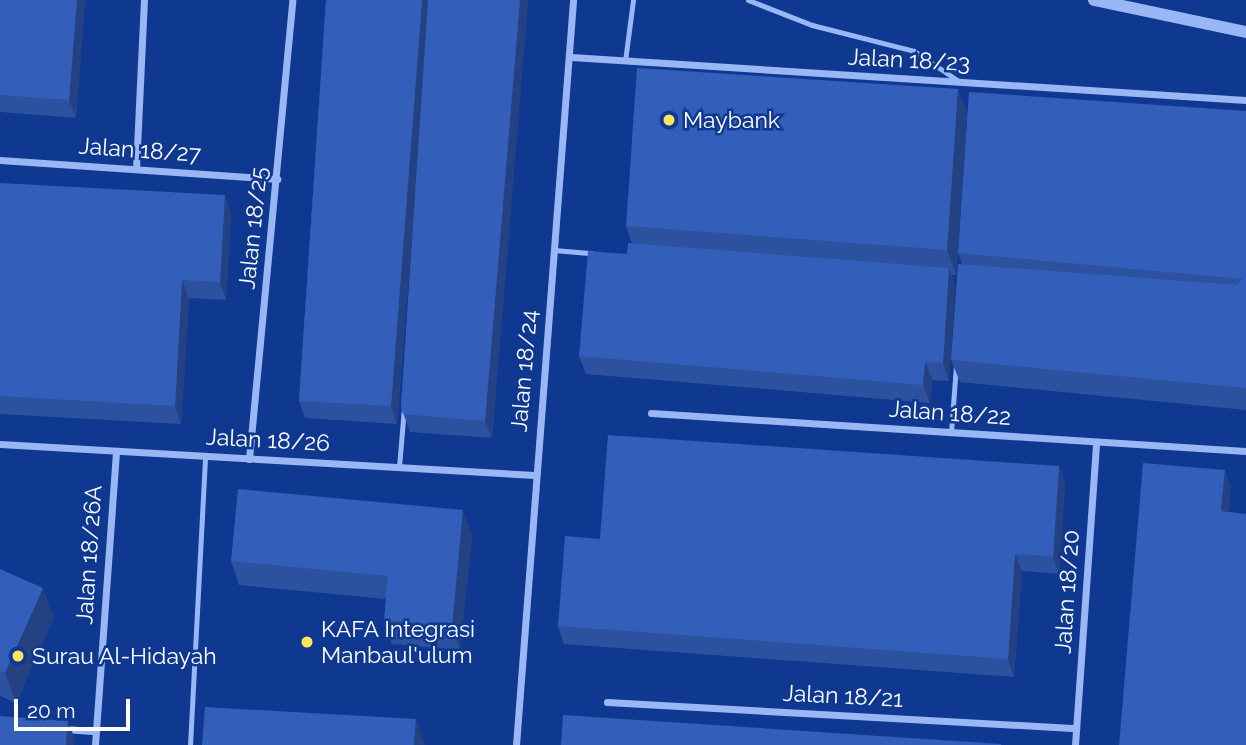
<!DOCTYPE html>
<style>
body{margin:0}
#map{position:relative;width:1246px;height:745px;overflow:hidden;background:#0f3891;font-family:Raleway,sans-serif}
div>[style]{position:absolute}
.service>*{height:5px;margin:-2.5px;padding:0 2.5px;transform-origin:2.5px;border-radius:2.5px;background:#99b7f4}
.minor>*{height:7px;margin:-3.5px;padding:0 3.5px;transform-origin:3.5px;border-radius:3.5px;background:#99b7f4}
.tertiary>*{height:12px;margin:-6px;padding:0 6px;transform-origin:6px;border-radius:6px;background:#99b7f4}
.wall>*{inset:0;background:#2c519f}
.shaded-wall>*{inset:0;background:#244282}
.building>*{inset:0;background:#335eb9}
.dots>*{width:19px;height:19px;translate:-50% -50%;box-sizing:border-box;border:4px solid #0f3891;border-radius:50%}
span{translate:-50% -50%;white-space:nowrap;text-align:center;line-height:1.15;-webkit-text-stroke:5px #0f3891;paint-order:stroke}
.street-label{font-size:23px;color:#fff}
.poi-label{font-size:23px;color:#fff}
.left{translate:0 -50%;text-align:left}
.scale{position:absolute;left:14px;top:699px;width:116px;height:32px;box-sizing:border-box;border:4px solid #fff;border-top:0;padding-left:9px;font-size:21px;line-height:24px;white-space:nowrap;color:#fff;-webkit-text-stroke:5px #0f3891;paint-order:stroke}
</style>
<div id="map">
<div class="service">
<i style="left:748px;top:0;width:69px;rotate:21.3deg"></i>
<i style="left:812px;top:25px;width:105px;rotate:14.3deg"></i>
<i style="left:914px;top:51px;width:55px;rotate:34deg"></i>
<i style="left:625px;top:61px;width:62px;rotate:-82.5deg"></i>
<i style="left:554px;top:250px;width:38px;rotate:5deg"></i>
<i style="left:951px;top:432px;width:67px;rotate:-85.7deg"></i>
<i style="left:399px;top:467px;width:60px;rotate:-85.2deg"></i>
<i style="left:190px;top:745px;width:289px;rotate:-87deg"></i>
</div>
<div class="minor">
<i style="left:571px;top:57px;width:676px;rotate:3.65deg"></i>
<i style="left:0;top:160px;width:278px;rotate:3.9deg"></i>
<i style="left:136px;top:169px;width:169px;rotate:-87.3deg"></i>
<i style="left:651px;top:413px;width:596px;rotate:3.65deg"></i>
<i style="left:0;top:444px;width:535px;rotate:3.32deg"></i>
<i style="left:249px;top:459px;width:461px;rotate:-84.6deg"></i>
<i style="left:607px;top:702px;width:470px;rotate:3.2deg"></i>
<i style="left:64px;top:729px;width:32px;rotate:4deg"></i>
<i style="left:95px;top:745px;width:295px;rotate:-85.9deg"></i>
<i style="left:516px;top:745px;width:747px;rotate:-85.62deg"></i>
<i style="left:1075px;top:745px;width:304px;rotate:-86deg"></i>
</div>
<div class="tertiary">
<i style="left:1094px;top:0;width:155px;rotate:11.9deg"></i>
</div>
<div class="wall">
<i style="clip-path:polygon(0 0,85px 0,76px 118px,0 112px)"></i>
<i style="clip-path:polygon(326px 0,528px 0,492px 438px,410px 432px,401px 407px,418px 157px,397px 424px,305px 418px,299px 401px)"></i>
<i style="clip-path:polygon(1246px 111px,1246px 410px,960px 382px,951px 360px,962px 264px,958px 253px)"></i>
<i style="clip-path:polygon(967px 113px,956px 275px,951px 275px,955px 285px,949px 381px,932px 380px,930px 403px,586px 374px,579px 356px,632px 244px,626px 226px)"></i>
<i style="clip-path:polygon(0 183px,231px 213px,226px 300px,189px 298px,181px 424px,0 414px)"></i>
<i style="clip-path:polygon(1059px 466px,1065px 484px,1059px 574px,1022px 571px,1014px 677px,564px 644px,558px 626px,600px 539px)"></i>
<i style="clip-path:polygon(472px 535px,460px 650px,392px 644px,384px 620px,386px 599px,239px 585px,231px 561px)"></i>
<i style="clip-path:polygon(0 569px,54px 617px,16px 703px,0 696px)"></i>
</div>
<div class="shaded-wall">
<i style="clip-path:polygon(77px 0,85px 0,76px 118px,69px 100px)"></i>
<i style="clip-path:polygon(422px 0,430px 0,397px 424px,391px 406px)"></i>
<i style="clip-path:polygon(520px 0,528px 0,492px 438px,485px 421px)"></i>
<i style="clip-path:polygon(958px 89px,967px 113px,956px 275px,947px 250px)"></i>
<i style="clip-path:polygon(225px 195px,231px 213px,226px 300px,220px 282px)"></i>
<i style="clip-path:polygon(949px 268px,955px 285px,949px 381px,943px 363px)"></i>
<i style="clip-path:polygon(182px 280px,189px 298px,181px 424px,175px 406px)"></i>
<i style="clip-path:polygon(925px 362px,932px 380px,930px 403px,923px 385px)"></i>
<i style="clip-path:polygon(1059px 466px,1065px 484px,1059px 574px,1053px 556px)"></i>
<i style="clip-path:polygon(1225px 470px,1231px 488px,1228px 529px,1221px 511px)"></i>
<i style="clip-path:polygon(463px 510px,472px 535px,460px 650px,452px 626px)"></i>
<i style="clip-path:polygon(1015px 554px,1022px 571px,1014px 677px,1008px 659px)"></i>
<i style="clip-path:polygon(43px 588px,54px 617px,16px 703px,5px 673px)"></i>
<i style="clip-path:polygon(416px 719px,425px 744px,425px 745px,414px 745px)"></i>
<i style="clip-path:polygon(68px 721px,75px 739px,74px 745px,66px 745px)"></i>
</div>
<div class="building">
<i style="clip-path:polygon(0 0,77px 0,69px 100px,0 95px)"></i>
<i style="clip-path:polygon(326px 0,422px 0,391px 406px,299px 401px)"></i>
<i style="clip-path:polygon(428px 0,520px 0,485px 421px,403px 414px,401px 407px)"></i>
<i style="clip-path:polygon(637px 68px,958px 89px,947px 250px,626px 226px)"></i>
<i style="clip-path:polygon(969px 92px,1246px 111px,1246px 388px,951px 360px,958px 264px,1237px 285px,1243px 279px,958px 253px)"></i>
<i style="clip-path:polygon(0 183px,225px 195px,220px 282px,182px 280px,175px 406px,0 396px)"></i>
<i style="clip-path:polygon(628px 243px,949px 268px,943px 363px,925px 362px,923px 385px,579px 356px,588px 251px,627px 254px)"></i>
<i style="clip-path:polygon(608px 435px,1059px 466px,1053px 556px,1015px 554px,1008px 659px,558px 626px,565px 536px,600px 539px)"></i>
<i style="clip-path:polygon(1143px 463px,1225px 470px,1221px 511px,1246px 514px,1246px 745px,1119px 745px)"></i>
<i style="clip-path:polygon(238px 489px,463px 510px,452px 626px,384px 620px,388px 576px,231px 561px)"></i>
<i style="clip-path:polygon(0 569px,43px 588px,5px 673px,0 671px)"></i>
<i style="clip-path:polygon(205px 707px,416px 719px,414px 745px,202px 745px)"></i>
<i style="clip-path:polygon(563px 715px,1001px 744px,1001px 745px,561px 745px)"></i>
<i style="clip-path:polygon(0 716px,68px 721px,66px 745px,0 745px)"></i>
</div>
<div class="dots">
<i style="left:669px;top:120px;background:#ffe45c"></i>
<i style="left:307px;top:642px;background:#ffe45c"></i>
<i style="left:18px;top:656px;background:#ffe45c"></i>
</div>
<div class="street-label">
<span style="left:909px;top:60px;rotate:3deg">Jalan 18/23</span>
<span style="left:140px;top:150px;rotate:4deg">Jalan 18/27</span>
<span style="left:253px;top:228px;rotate:-84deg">Jalan 18/25</span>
<span style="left:524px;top:371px;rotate:-85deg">Jalan 18/24</span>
<span style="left:950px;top:413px;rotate:4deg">Jalan 18/22</span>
<span style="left:268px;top:440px;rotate:3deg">Jalan 18/26</span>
<span style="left:89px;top:555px;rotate:-86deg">Jalan 18/26A</span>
<span style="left:1067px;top:592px;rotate:-86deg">Jalan 18/20</span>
<span style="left:843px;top:696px;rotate:3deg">Jalan 18/21</span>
</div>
<div class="poi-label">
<span class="left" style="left:683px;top:120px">Maybank</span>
<span class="left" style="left:321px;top:642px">KAFA Integrasi<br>Manbaul'ulum</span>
<span class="left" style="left:32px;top:656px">Surau Al-Hidayah</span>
</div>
<div class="scale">20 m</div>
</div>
